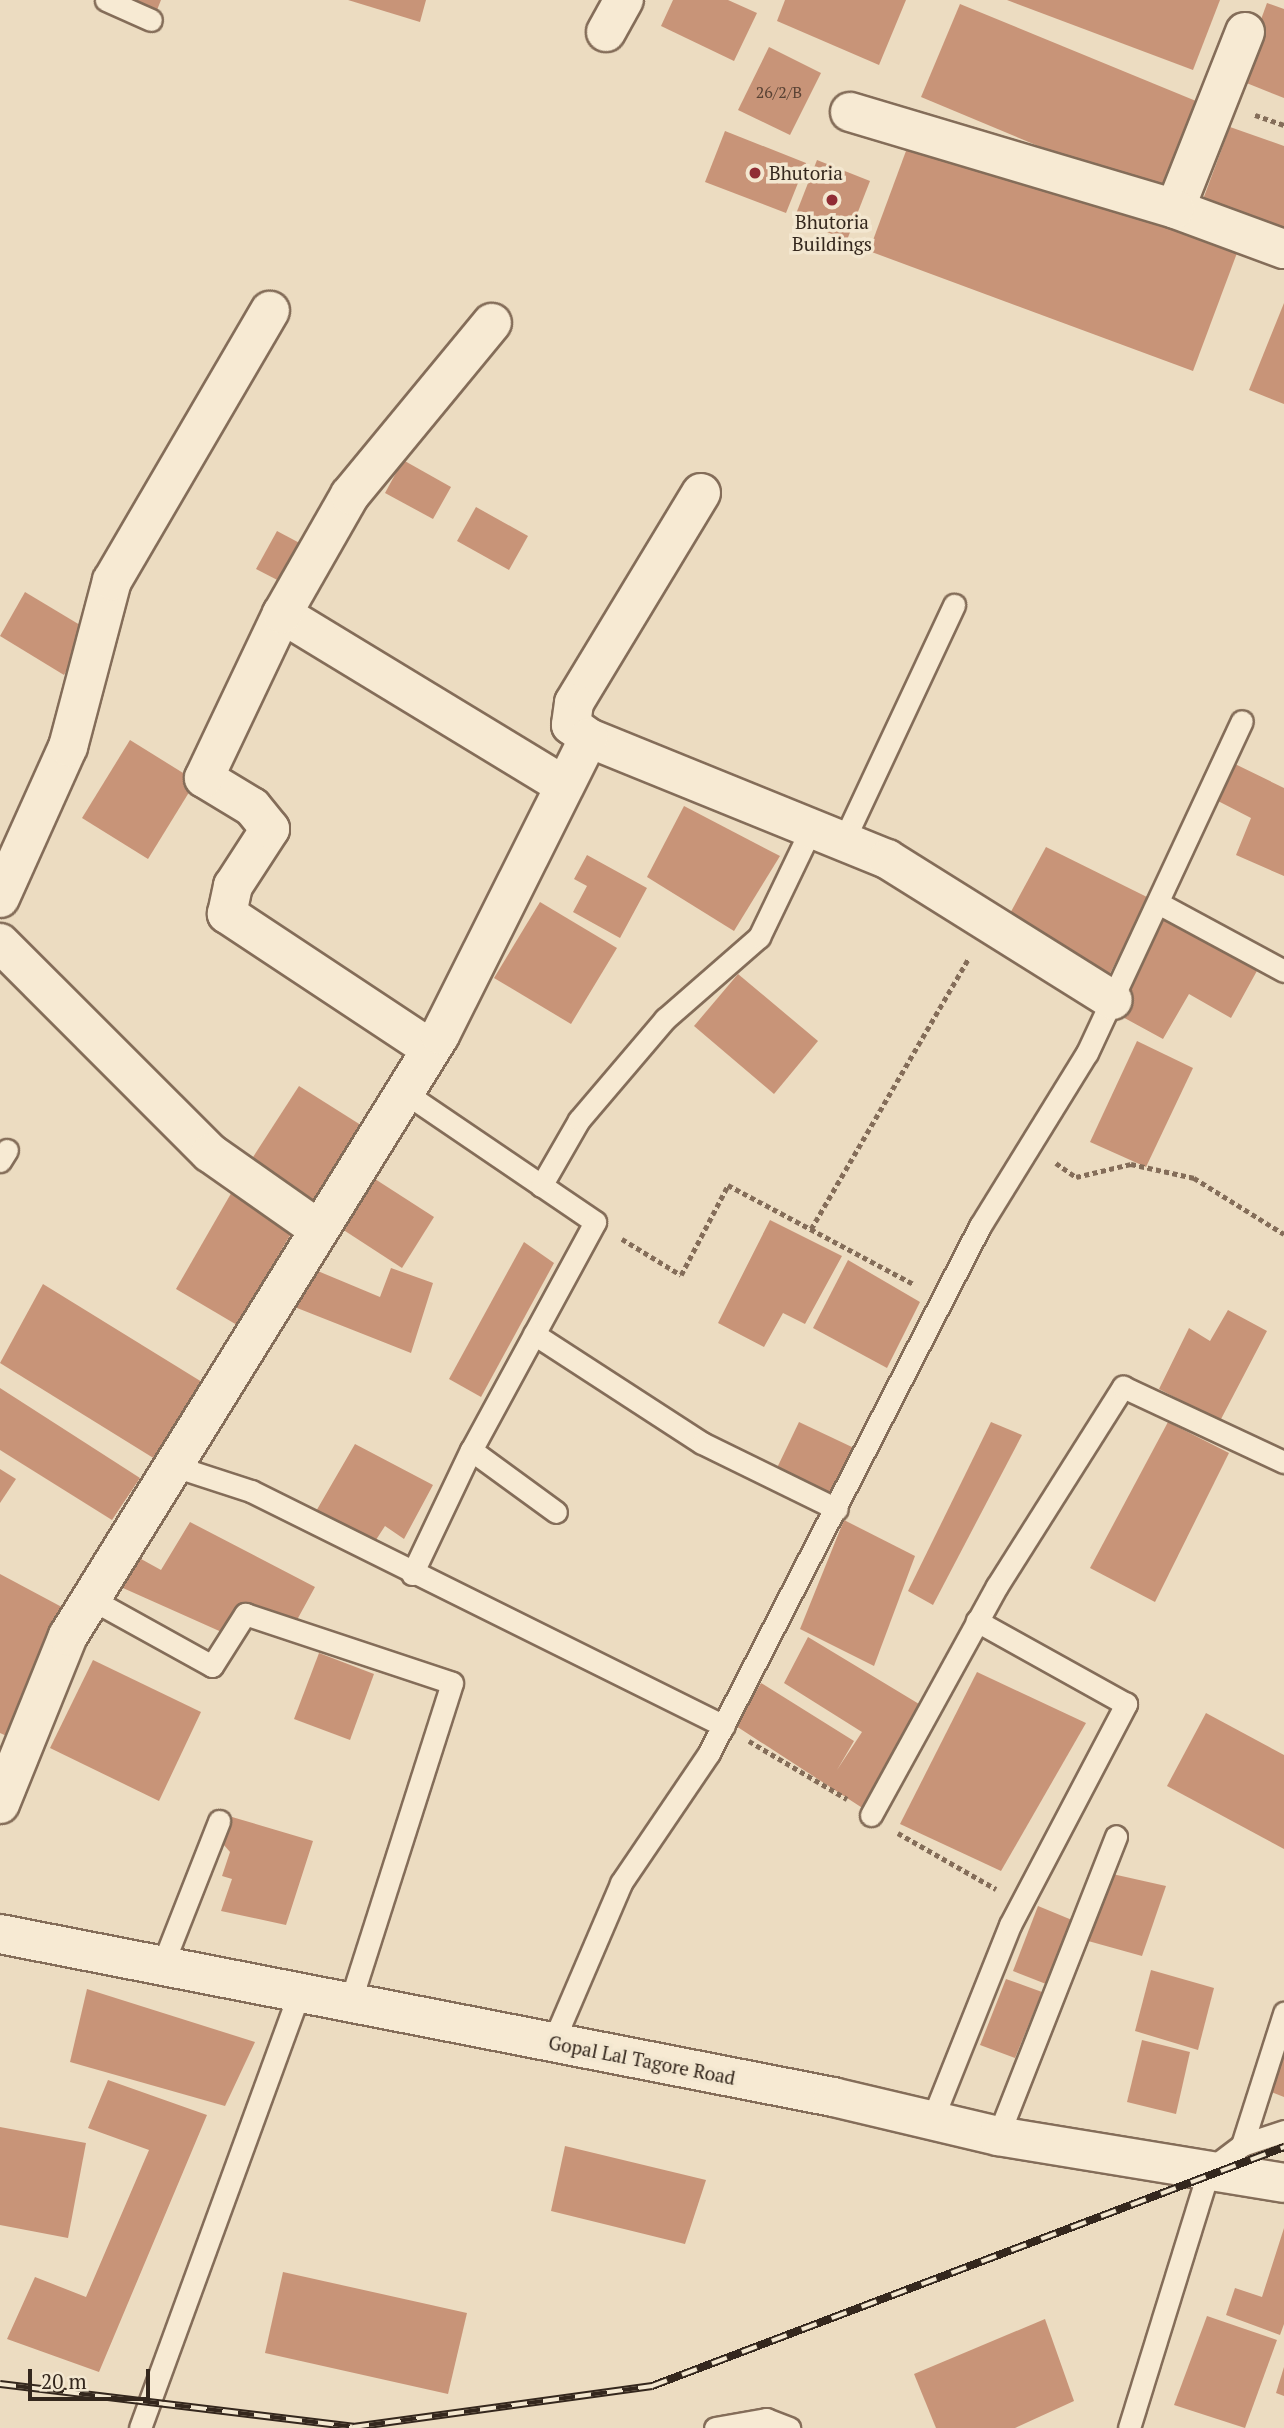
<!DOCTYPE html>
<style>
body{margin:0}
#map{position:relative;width:1284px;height:2428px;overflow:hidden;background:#ecdcc1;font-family:"PT Serif",serif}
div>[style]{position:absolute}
.building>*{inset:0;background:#c89478}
.path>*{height:4.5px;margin-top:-2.25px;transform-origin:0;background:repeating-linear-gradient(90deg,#846d59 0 5px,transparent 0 8.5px)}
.roads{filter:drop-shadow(2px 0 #846d59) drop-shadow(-2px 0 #846d59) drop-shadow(0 2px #846d59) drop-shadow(0 -2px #846d59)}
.lane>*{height:21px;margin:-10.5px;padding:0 10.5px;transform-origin:10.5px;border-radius:10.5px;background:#f7ead3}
.street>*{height:38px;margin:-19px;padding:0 19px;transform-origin:19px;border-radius:19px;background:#f7ead3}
.secondary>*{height:38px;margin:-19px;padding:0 19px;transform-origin:19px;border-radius:19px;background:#f7ead3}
.rail>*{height:8px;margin-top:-4px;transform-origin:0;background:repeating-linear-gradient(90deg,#f3e7d0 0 16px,#34271d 0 32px);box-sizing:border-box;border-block:2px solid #34271d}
.dots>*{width:19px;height:19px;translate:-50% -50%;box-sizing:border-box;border:4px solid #f3e7d0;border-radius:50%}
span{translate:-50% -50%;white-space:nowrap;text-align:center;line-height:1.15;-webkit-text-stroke:7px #f3e7d0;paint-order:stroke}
.number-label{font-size:16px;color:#594234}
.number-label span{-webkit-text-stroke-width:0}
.poi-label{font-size:19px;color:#34271d}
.left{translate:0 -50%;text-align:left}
.street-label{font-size:19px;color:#34271d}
.scale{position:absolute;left:28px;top:2369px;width:122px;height:32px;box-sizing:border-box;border:4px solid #34271d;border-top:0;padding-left:9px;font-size:21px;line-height:24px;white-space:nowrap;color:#34271d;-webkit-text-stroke:5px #f3e7d0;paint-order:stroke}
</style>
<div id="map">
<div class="building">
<i style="clip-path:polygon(135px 0,161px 0,157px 10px)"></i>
<i style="clip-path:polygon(348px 0,426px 0,420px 22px)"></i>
<i style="clip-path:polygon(673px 0,728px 0,757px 13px,734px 61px,661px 26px)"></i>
<i style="clip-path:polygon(785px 0,906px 0,879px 65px,777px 21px)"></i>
<i style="clip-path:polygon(1007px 0,1220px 0,1193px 70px)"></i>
<i style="clip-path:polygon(1267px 3px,1284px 9px,1284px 98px,1239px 80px)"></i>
<i style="clip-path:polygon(960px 4px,1196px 101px,1158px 196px,921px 97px)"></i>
<i style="clip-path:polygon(769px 47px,821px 73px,790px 135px,738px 110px)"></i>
<i style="clip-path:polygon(1230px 127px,1284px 146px,1284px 232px,1202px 202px)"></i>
<i style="clip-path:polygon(725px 131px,806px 163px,786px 213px,705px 182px)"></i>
<i style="clip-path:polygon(913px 132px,1237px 253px,1193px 371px,869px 251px)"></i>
<i style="clip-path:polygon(817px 160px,870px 181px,847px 240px,794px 219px)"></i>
<i style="clip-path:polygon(1284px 303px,1284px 404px,1249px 390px)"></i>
<i style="clip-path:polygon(403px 460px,451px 487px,433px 519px,385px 493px)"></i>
<i style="clip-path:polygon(476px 507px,528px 536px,509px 570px,457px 541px)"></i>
<i style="clip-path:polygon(277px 531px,309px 548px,289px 586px,256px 569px)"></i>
<i style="clip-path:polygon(25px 592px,90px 631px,64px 675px,0 636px)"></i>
<i style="clip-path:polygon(130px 740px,196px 781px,148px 859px,82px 818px)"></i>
<i style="clip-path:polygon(1235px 764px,1284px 788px,1284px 876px,1236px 855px,1251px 818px,1218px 801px)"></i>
<i style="clip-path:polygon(684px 806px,780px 856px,734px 931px,647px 877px)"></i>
<i style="clip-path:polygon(1046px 847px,1149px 898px,1103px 987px,1001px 930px)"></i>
<i style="clip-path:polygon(587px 855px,647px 888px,620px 938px,573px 912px,587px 886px,574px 879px)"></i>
<i style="clip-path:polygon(540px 902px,617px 948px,571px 1024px,494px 978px)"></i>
<i style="clip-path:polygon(1165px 917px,1258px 969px,1231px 1018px,1189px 994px,1163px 1039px,1119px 1015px)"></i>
<i style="clip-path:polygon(738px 974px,818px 1041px,774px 1094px,694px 1026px)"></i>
<i style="clip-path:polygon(1137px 1041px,1193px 1068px,1146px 1167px,1090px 1142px)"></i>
<i style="clip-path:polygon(299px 1086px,364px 1127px,311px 1209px,246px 1168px)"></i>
<i style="clip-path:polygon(375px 1179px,434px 1217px,402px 1268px,342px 1229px)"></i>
<i style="clip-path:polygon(233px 1190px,295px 1227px,237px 1325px,176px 1289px)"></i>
<i style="clip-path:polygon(770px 1220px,842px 1256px,805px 1324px,783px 1313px,764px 1347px,718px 1323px)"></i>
<i style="clip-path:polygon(524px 1242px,554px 1263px,481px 1397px,449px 1379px)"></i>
<i style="clip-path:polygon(848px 1260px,920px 1302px,887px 1368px,813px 1328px)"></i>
<i style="clip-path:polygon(301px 1264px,380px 1297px,391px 1268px,433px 1283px,411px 1353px,287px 1304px)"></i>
<i style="clip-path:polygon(43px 1284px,202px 1382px,155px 1459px,0 1363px)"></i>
<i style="clip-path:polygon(1228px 1310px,1267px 1331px,1220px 1421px,1159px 1389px,1189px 1328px,1210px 1341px)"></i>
<i style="clip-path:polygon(0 1388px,140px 1478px,112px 1520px,0 1450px)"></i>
<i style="clip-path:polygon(799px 1422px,854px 1448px,829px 1496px,776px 1470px)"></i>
<i style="clip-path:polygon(991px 1422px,1022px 1435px,933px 1605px,908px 1591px)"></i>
<i style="clip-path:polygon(1168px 1422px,1229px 1453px,1155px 1602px,1090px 1568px)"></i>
<i style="clip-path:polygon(355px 1444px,433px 1485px,404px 1539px,385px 1526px,372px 1546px,315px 1513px)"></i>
<i style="clip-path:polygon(0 1469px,16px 1479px,0 1503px)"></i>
<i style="clip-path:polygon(844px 1520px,915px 1556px,874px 1666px,800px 1629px)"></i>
<i style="clip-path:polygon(190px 1522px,315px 1587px,292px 1629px,238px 1612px,235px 1638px,114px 1584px,132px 1554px,161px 1570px)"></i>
<i style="clip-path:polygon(0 1574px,73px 1613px,9px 1737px,0 1733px)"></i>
<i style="clip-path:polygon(808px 1637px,924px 1707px,864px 1809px,736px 1726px,761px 1683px,854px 1741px,837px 1770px,862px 1732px,784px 1683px)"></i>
<i style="clip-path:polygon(319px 1653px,374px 1674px,350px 1740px,294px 1719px)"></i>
<i style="clip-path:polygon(93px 1660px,201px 1712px,159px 1801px,50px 1748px)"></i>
<i style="clip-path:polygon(977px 1672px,1086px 1723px,1001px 1871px,900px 1824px)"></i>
<i style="clip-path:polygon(1206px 1713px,1284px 1755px,1284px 1849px,1167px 1786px)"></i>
<i style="clip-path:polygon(232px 1817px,313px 1841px,286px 1925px,221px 1911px,232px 1879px,222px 1876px,230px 1852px,223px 1844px)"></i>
<i style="clip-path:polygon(1108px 1873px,1166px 1886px,1142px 1956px,1081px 1939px)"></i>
<i style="clip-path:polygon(1038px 1906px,1072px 1920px,1046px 1984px,1013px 1971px)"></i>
<i style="clip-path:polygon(1151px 1970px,1214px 1988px,1198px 2050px,1135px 2031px)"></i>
<i style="clip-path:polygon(1006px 1979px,1042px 1992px,1015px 2058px,980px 2045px)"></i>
<i style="clip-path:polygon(87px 1989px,255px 2042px,225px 2106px,70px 2062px)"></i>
<i style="clip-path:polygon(1142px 2040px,1190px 2052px,1176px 2114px,1127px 2102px)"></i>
<i style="clip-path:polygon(1284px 2049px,1284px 2097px,1269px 2091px)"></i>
<i style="clip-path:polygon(108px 2080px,207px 2115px,99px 2372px,7px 2339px,35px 2277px,86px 2297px,149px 2150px,88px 2128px)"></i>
<i style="clip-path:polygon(0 2127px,86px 2143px,68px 2238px,0 2225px)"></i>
<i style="clip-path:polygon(565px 2146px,706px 2180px,685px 2244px,551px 2211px)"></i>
<i style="clip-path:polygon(1284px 2228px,1284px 2324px,1280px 2335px,1226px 2315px,1235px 2288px,1262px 2297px)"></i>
<i style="clip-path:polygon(283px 2272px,467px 2313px,448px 2394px,265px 2353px)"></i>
<i style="clip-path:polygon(1207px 2316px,1277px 2340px,1245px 2428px,1174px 2405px)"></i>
<i style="clip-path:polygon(1045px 2319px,1074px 2401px,1015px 2428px,936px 2428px,914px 2374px)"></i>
<i style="clip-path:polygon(1284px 2367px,1284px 2396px,1276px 2393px)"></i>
</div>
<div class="path">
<i style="left:1255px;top:115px;width:31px;rotate:19deg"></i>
<i style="left:1056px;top:1163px;width:24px;rotate:35deg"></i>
<i style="left:1076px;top:1177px;width:57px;rotate:-13.3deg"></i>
<i style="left:1131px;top:1164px;width:65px;rotate:12.5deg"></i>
<i style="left:1194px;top:1178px;width:106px;rotate:31.9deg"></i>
<i style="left:811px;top:1229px;width:314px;rotate:-59.8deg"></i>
<i style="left:622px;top:1239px;width:69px;rotate:31.4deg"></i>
<i style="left:681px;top:1275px;width:102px;rotate:-62.4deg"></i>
<i style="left:728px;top:1185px;width:212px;rotate:28.1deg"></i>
<i style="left:749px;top:1741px;width:114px;rotate:30.6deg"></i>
<i style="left:898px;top:1833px;width:113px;rotate:29.7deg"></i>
</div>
<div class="roads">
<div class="lane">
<i style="left:106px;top:0;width:49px;rotate:24deg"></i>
<i style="left:843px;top:842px;width:262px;rotate:-64.9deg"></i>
<i style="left:1160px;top:904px;width:141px;rotate:28.4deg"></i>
<i style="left:404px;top:1092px;width:231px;rotate:34.2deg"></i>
<i style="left:595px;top:1222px;width:260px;rotate:118.5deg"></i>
<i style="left:471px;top:1450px;width:105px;rotate:36.1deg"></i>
<i style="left:0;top:1161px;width:13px;rotate:-58deg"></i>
<i style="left:541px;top:1186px;width:76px;rotate:-60.1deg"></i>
<i style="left:579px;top:1120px;width:133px;rotate:-49.6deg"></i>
<i style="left:665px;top:1019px;width:125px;rotate:-41.1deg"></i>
<i style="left:759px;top:937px;width:122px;rotate:-64.3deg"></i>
<i style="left:534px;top:1334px;width:200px;rotate:33deg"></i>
<i style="left:702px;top:1443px;width:150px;rotate:26.1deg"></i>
<i style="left:171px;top:1465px;width:84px;rotate:18deg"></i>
<i style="left:251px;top:1491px;width:528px;rotate:26.42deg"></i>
<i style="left:412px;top:1574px;width:137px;rotate:-64.6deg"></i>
<i style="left:93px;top:1600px;width:136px;rotate:29deg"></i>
<i style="left:212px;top:1666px;width:62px;rotate:-57.6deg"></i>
<i style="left:245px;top:1614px;width:218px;rotate:18.4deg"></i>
<i style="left:452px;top:1683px;width:335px;rotate:107.7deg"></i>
<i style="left:871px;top:1815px;width:261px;rotate:-61.2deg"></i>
<i style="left:997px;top:1586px;width:236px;rotate:-57.7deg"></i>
<i style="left:1123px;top:1387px;width:178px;rotate:25deg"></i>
<i style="left:162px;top:1966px;width:156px;rotate:-68.5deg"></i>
<i style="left:553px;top:2042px;width:173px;rotate:-66.8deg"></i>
<i style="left:621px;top:1883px;width:157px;rotate:-55.9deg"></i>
<i style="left:709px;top:1753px;width:593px;rotate:-62.79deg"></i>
<i style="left:980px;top:1226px;width:203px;rotate:-58.3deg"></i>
<i style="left:1087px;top:1053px;width:366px;rotate:-65deg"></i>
<i style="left:932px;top:2120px;width:210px;rotate:-68.2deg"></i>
<i style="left:1010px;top:1925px;width:250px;rotate:-62.3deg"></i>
<i style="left:1126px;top:1704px;width:171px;rotate:-150.9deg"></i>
<i style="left:998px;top:2136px;width:322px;rotate:-68.5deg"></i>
<i style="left:1242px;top:2145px;width:139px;rotate:-72.3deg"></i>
<i style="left:140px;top:2428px;width:463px;rotate:-69.9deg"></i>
<i style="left:715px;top:2428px;width:52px;rotate:-10deg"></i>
<i style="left:766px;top:2419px;width:25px;rotate:21deg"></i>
<i style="left:1129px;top:2428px;width:270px;rotate:-72.8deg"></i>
<i style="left:1209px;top:2170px;width:41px;rotate:-37.1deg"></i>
<i style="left:1242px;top:2145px;width:44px;rotate:-18.4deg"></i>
</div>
<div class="street">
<i style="left:606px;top:32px;width:37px;rotate:-61deg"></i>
<i style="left:1245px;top:32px;width:190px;rotate:111.6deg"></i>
<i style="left:1175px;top:209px;width:116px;rotate:20.2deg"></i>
<i style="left:850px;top:112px;width:339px;rotate:16.6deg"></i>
<i style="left:701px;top:493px;width:245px;rotate:121.2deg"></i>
<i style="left:574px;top:703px;width:22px;rotate:98deg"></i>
<i style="left:571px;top:725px;width:22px;rotate:36deg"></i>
<i style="left:589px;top:738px;width:322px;rotate:22.1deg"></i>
<i style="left:887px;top:859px;width:266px;rotate:32deg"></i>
<i style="left:282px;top:614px;width:329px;rotate:31.3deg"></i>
<i style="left:0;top:898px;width:166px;rotate:-65.8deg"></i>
<i style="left:68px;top:747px;width:172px;rotate:-75.2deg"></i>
<i style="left:112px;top:581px;width:313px;rotate:-59.7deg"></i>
<i style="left:0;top:943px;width:297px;rotate:45deg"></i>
<i style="left:210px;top:1153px;width:132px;rotate:35.1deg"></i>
<i style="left:431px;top:1049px;width:245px;rotate:-146.5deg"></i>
<i style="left:227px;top:914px;width:29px;rotate:-78deg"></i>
<i style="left:233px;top:886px;width:68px;rotate:-57deg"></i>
<i style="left:270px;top:829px;width:28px;rotate:-129deg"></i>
<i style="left:252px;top:807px;width:56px;rotate:-148.9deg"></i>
<i style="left:204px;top:778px;width:182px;rotate:-64.6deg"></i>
<i style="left:282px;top:614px;width:137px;rotate:-60.3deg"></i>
<i style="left:350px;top:495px;width:223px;rotate:-50.5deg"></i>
<i style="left:0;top:1804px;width:181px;rotate:-68deg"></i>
<i style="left:68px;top:1636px;width:707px;rotate:-58.24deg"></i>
<i style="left:440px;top:1035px;width:332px;rotate:-63.4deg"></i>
</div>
<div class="secondary">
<i style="left:0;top:1934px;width:849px;rotate:11.07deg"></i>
<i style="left:833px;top:2097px;width:170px;rotate:13.3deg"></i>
<i style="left:998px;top:2136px;width:290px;rotate:9.3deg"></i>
</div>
</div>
<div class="rail">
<i style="left:0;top:2384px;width:356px;rotate:6.9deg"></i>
<i style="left:353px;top:2427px;width:302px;rotate:-7.8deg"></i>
<i style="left:652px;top:2386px;width:676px;rotate:-20.71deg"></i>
</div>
<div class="dots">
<i style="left:755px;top:173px;background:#902c34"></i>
<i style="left:832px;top:200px;background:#902c34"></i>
</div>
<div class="number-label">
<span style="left:779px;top:92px">26/2/B</span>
</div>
<div class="poi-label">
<span class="left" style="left:769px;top:173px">Bhutoria</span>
<span style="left:832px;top:233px">Bhutoria<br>Buildings</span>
</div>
<div class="street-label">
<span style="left:642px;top:2060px;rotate:11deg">Gopal Lal Tagore Road</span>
</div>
<div class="scale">20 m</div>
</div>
